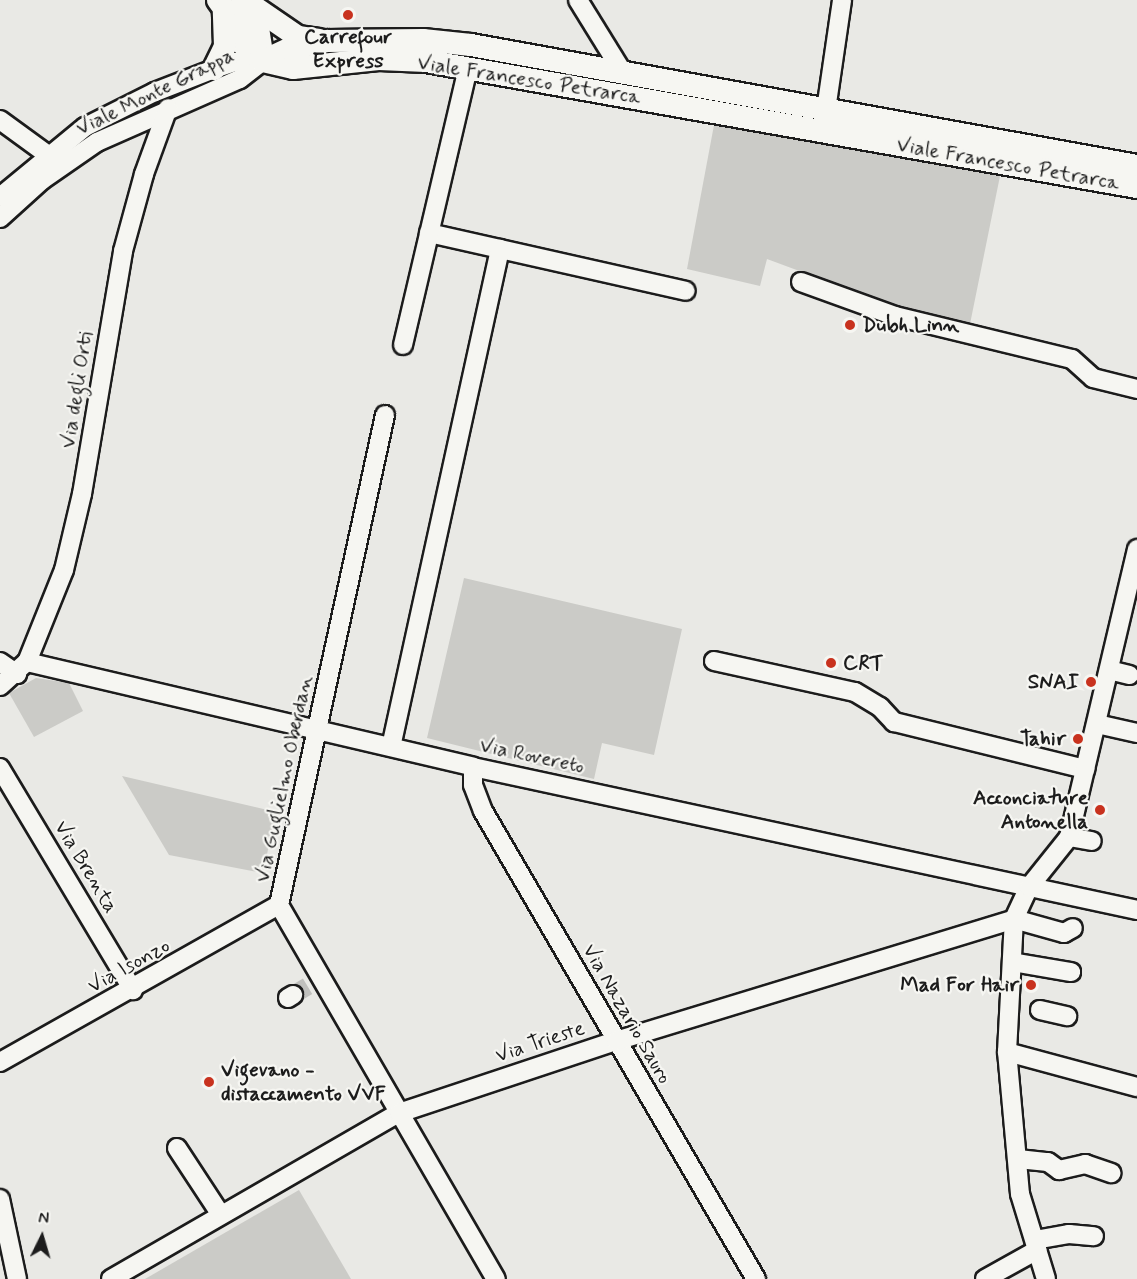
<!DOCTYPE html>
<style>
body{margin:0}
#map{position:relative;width:1137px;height:1279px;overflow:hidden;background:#e9e9e5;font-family:Mynerve,sans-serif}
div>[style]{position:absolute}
.green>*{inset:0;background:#cbcbc7}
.minor-tunnel>*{height:18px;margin-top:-9px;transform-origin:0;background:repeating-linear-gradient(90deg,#c0c0bd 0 18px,transparent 0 27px)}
.roads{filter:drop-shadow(2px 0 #1c1c1c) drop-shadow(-2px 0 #1c1c1c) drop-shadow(0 2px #1c1c1c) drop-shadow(0 -2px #1c1c1c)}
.minor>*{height:18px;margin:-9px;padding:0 9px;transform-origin:9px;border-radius:9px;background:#f6f6f2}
.major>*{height:22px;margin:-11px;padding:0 11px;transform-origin:11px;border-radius:11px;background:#f6f6f2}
.dots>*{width:16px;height:16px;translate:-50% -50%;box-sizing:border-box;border:3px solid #f6f6f2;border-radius:50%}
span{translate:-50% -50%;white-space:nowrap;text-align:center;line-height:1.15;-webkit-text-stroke:4.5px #f6f6f2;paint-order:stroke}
.poi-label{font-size:21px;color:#1c1c1c;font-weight:700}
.left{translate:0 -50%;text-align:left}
.right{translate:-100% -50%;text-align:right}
.street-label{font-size:21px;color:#1c1c1c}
.north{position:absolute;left:12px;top:1207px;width:60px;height:60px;-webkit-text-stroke:4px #f6f6f2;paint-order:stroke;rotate:5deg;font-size:16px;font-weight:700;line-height:24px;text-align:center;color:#1c1c1c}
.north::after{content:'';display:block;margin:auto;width:21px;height:27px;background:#1c1c1c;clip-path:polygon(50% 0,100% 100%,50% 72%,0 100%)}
</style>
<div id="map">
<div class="green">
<i style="clip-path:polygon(714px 125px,1000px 176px,970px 324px,891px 305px,767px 259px,760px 286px,687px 269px)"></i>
<i style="clip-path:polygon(464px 578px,682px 629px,654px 755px,602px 743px,594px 779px,427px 738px)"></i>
<i style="clip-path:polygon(36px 678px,69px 683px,83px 711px,34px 737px,9px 693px)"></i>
<i style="clip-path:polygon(122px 776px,276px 812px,263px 873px,169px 855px)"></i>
<i style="clip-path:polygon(299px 1190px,351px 1279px,145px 1279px)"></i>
</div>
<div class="minor-tunnel">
<i style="left:293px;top:995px;width:17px;rotate:-31deg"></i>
</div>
<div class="roads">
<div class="minor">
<i style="left:578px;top:0;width:86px;rotate:58.3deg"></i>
<i style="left:826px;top:110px;width:111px;rotate:-81.7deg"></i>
<i style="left:0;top:120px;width:59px;rotate:36.1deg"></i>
<i style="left:0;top:197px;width:110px;rotate:-39.5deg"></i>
<i style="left:85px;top:127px;width:78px;rotate:-26.6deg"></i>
<i style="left:155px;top:92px;width:63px;rotate:-21.3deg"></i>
<i style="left:214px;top:69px;width:21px;rotate:-19deg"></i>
<i style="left:234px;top:62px;width:29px;rotate:-2deg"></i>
<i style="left:0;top:218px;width:57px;rotate:-42.1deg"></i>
<i style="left:42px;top:180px;width:67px;rotate:-34.6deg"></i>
<i style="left:97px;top:142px;width:156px;rotate:-23.8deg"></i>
<i style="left:240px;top:79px;width:29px;rotate:-38deg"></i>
<i style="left:429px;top:233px;width:263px;rotate:12.7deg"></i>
<i style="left:801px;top:282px;width:100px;rotate:19.9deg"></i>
<i style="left:895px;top:316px;width:182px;rotate:13.7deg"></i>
<i style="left:1072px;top:359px;width:28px;rotate:42deg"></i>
<i style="left:1093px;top:378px;width:45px;rotate:14deg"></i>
<i style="left:403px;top:345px;width:285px;rotate:-76.8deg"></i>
<i style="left:385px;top:415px;width:501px;rotate:102.21deg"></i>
<i style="left:279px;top:905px;width:432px;rotate:59.9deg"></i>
<i style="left:714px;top:661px;width:144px;rotate:12.4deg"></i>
<i style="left:855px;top:692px;width:29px;rotate:31deg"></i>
<i style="left:880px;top:707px;width:21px;rotate:47deg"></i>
<i style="left:894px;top:722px;width:197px;rotate:13.8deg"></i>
<i style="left:0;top:662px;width:21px;rotate:35deg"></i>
<i style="left:27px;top:662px;width:458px;rotate:13.2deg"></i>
<i style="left:473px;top:767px;width:679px;rotate:12.15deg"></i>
<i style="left:1109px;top:670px;width:21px;rotate:14deg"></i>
<i style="left:0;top:686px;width:36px;rotate:-42deg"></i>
<i style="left:27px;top:662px;width:99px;rotate:-68.1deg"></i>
<i style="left:64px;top:570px;width:78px;rotate:-76.7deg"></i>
<i style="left:82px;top:494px;width:246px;rotate:-80.4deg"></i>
<i style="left:123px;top:251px;width:80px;rotate:-74.7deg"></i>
<i style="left:144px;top:174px;width:70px;rotate:-70deg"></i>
<i style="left:1097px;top:724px;width:41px;rotate:12.7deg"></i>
<i style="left:391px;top:747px;width:510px;rotate:-77.65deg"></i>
<i style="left:473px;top:767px;width:18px;rotate:90deg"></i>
<i style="left:473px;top:785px;width:28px;rotate:69deg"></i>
<i style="left:483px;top:811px;width:542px;rotate:59.74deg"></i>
<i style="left:0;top:768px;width:259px;rotate:59.1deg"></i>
<i style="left:1069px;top:837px;width:23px;rotate:10deg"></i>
<i style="left:1014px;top:919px;width:52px;rotate:15.6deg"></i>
<i style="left:1064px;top:933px;width:10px;rotate:-29deg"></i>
<i style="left:1012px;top:962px;width:60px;rotate:9.6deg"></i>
<i style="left:288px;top:998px;width:6px;rotate:-31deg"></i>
<i style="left:1040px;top:1010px;width:28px;rotate:13deg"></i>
<i style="left:1007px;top:1052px;width:135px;rotate:15.1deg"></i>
<i style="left:0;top:1062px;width:320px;rotate:-29.4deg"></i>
<i style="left:177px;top:1148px;width:80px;rotate:56.7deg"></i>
<i style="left:1018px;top:1159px;width:30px;rotate:6deg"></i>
<i style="left:1048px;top:1162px;width:14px;rotate:36deg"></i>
<i style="left:1059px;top:1170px;width:27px;rotate:-13deg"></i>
<i style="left:1085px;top:1164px;width:28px;rotate:19deg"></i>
<i style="left:0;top:1199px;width:82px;rotate:78deg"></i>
<i style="left:1035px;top:1240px;width:35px;rotate:-10deg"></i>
<i style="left:1069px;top:1234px;width:25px;rotate:5deg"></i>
<i style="left:111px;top:1279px;width:332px;rotate:-30deg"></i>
<i style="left:399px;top:1113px;width:229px;rotate:-18.4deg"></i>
<i style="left:616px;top:1041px;width:416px;rotate:-17deg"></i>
<i style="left:985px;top:1279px;width:60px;rotate:-29.1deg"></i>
<i style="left:1046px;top:1279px;width:89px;rotate:-107deg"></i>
<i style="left:1020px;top:1194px;width:143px;rotate:-95.2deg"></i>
<i style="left:1007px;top:1052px;width:133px;rotate:-87deg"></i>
<i style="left:1014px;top:919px;width:35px;rotate:-65deg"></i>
<i style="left:1029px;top:887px;width:64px;rotate:-51.3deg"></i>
<i style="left:1069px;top:837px;width:296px;rotate:-76.7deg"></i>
</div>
<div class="major">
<i style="left:218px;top:0;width:27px;rotate:54deg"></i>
<i style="left:234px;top:22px;width:25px;rotate:67deg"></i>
<i style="left:244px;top:45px;width:25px;rotate:40deg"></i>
<i style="left:263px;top:61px;width:31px;rotate:13deg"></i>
<i style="left:293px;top:68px;width:86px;rotate:-6deg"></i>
<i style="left:379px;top:59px;width:47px;rotate:2.4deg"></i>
<i style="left:426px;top:61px;width:722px;rotate:10.05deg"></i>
<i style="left:244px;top:0;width:65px;rotate:34.4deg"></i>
<i style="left:298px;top:37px;width:21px;rotate:8deg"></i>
<i style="left:240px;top:7px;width:28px;rotate:49deg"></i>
<i style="left:258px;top:28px;width:33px;rotate:81deg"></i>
<i style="left:263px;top:61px;width:29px;rotate:-25deg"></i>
<i style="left:289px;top:49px;width:39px;rotate:-12deg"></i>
<i style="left:327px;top:41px;width:96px;rotate:-0.6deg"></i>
<i style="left:423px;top:40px;width:48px;rotate:5.9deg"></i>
<i style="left:471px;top:45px;width:677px;rotate:10.3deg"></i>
<i style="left:214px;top:69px;width:25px;rotate:-64deg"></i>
<i style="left:225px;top:46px;width:34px;rotate:-92deg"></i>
</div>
</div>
<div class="dots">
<i style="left:348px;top:15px;background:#c8321e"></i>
<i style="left:850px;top:325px;background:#c8321e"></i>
<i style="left:831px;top:663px;background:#c8321e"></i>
<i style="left:1091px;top:682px;background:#c8321e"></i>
<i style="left:1078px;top:739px;background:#c8321e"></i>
<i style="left:1100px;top:810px;background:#c8321e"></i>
<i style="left:1031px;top:985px;background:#c8321e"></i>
<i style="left:209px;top:1082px;background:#c8321e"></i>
</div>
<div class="poi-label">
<span style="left:348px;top:49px">Carrefour<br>Express</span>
<span class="left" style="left:862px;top:325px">Dubh Linn</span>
<span class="left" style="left:843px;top:663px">CRT</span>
<span class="right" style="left:1079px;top:682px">SNAI</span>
<span class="right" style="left:1066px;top:739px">Tahir</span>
<span class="right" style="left:1088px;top:810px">Acconciature<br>Antonella</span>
<span class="right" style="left:1019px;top:985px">Mad For Hair</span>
<span class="left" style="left:221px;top:1082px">Vigevano -<br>distaccamento VVF</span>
</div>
<div class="street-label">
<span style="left:529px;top:80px;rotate:9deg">Viale Francesco Petrarca</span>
<span style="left:155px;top:92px;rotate:-26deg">Viale Monte Grappa</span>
<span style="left:1008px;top:164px;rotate:10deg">Viale Francesco Petrarca</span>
<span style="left:77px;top:390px;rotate:-81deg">Via degli Orti</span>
<span style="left:532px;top:756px;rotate:12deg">Via Rovereto</span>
<span style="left:284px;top:779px;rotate:-78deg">Via Guglielmo Oberdan</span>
<span style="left:86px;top:867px;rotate:59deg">Via Brenta</span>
<span style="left:129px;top:966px;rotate:-29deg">Via Isonzo</span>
<span style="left:627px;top:1014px;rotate:60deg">Via Nazario Sauro</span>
<span style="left:540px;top:1042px;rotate:-18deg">Via Trieste</span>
</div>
<div class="north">N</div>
</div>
